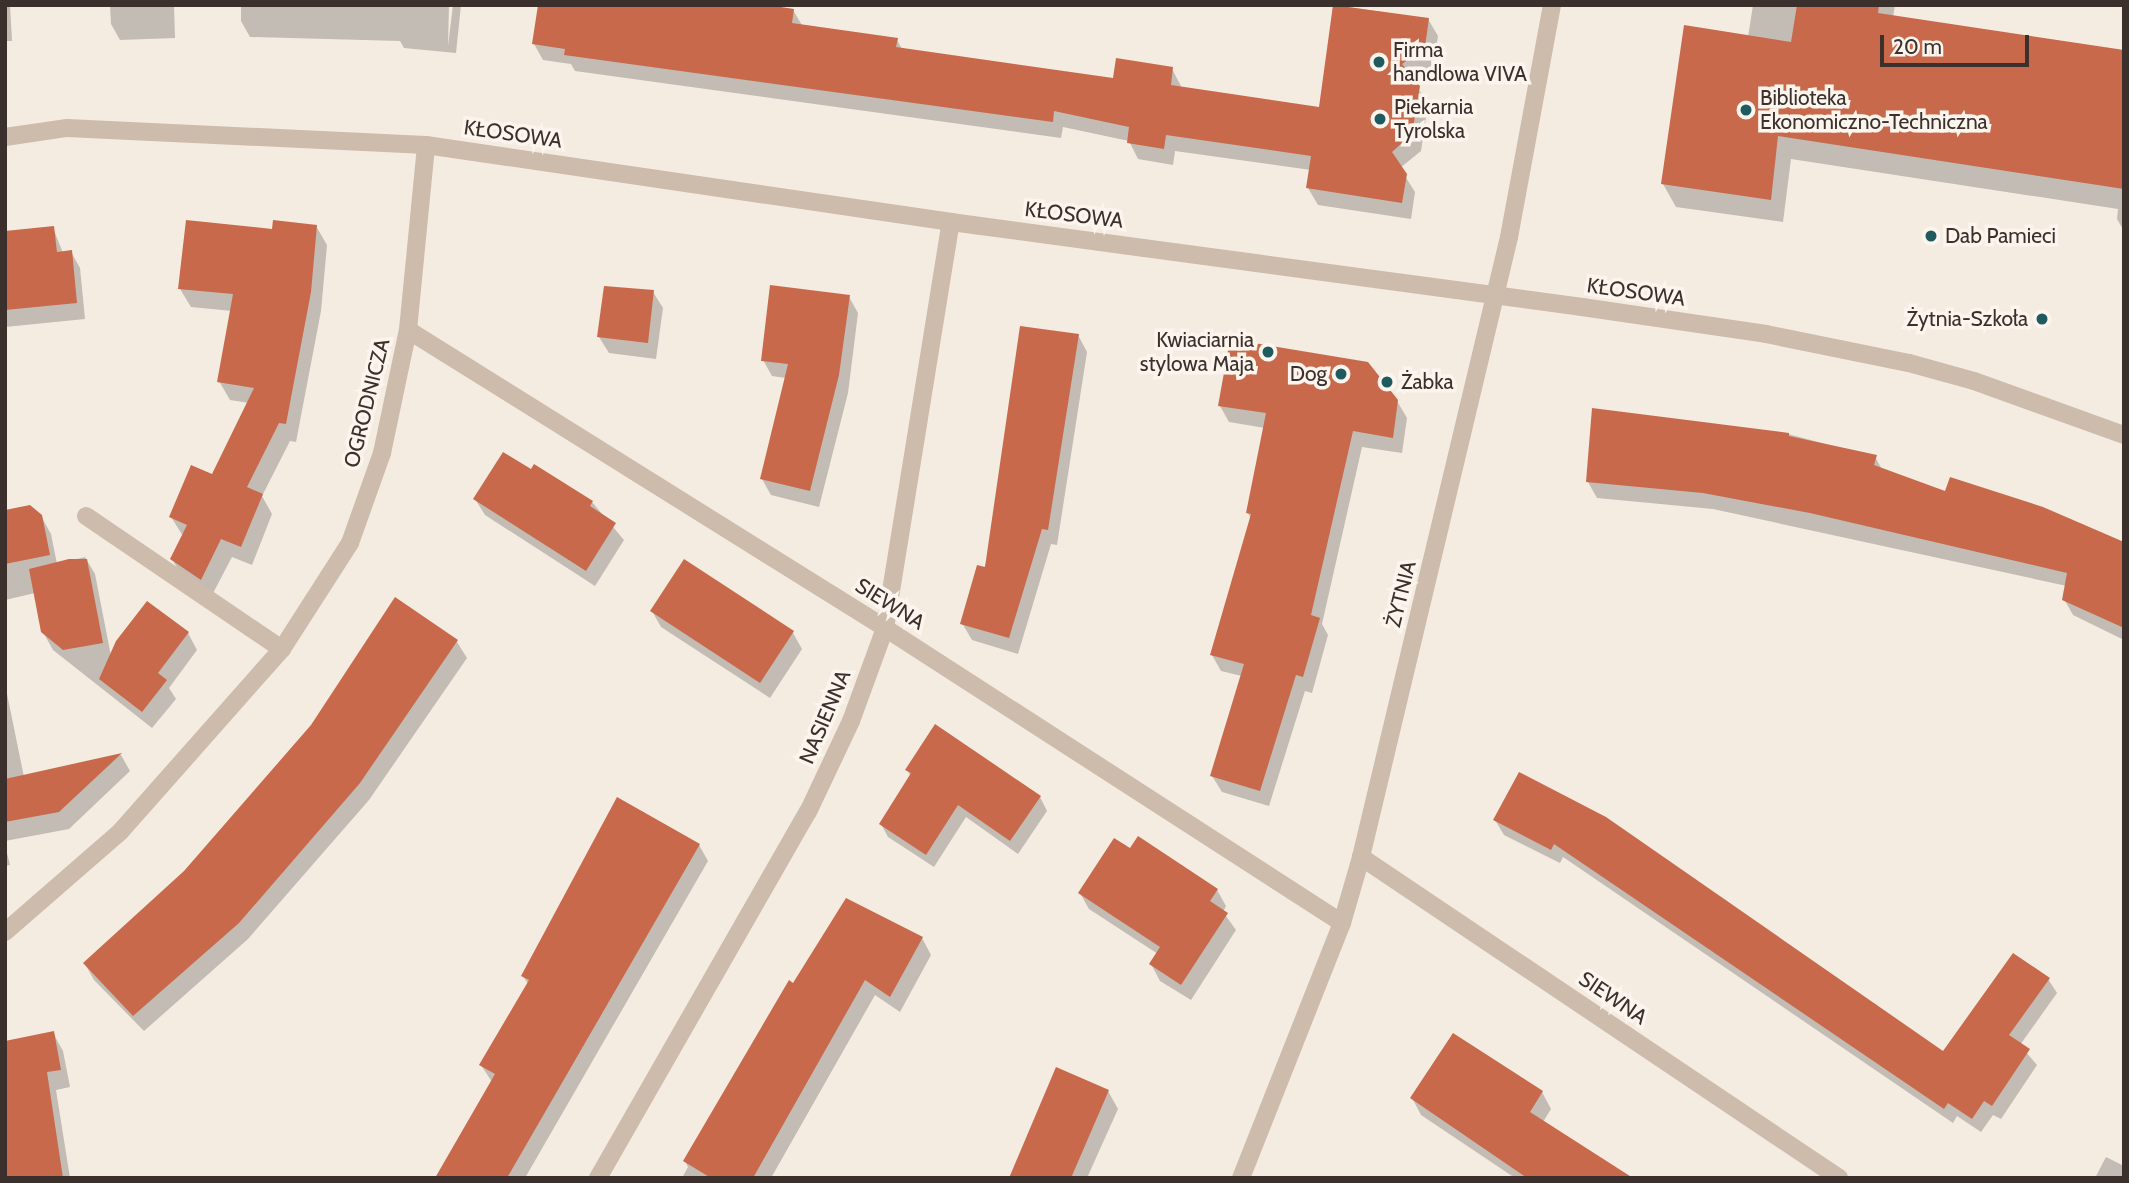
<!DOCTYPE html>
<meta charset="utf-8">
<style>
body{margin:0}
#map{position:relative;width:2129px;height:1183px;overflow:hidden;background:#f4ebe1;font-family:Cabin,sans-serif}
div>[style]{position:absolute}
.shadow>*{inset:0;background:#0003}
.building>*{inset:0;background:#c8694b}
.minor>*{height:18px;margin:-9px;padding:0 9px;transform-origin:9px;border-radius:9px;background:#cdbbac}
.dots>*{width:19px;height:19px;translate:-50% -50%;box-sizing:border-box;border:4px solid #fbf5ee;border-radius:50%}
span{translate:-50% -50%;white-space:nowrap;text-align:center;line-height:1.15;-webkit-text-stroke:7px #fbf5ee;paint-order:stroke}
.poi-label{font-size:21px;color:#3b302b}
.left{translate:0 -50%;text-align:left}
.right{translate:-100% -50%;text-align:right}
.street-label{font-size:21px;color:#3b302b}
.frame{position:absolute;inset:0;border:7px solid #3b302b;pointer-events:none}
.scale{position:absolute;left:1880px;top:35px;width:149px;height:32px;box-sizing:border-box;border:4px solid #3b302b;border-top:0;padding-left:9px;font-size:21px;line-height:24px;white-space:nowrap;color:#3b302b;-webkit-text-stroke:5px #fbf5ee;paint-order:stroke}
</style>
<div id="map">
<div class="shadow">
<i style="clip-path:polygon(5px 5px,10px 5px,12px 41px,5px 41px)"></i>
<i style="clip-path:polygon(110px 5px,174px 5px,175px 38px,120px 40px,111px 24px)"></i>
<i style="clip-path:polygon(241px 5px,449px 5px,448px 46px,453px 5px,461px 5px,456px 53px,404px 48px,400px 41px,250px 37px,241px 21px)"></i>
<i style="clip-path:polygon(1335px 5px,1428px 19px,1438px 36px,1434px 64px,1412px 79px,1428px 104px,1421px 151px,1400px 168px,1415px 192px,1411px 219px,1318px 205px,1308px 188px,1311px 170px,1175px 151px,1173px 165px,1138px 159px,1129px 141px,1063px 127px,1061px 138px,575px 71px,571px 64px,543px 60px,534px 44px,793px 10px,803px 27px,897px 40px,902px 49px,1114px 80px,1172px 69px,1182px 88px,1320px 109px)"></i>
<i style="clip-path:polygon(1753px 5px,1895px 5px,1893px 17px,2124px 52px,2124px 231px,2117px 219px,2118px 209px,1791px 159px,1783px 222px,1676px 207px,1663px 184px,1748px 37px)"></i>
<i style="clip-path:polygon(316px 226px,327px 245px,321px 311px,296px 442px,290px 441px,262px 496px,272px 514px,252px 565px,232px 557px,211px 597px,183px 578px,172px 559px,183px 536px,171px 517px,213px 476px,249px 403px,230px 400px,219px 381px,232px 311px,191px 307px,180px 289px,273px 231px)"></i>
<i style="clip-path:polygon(53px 228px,63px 253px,71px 252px,80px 268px,85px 319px,5px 327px,5px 233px)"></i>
<i style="clip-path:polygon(653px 292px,663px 308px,656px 359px,609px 353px,599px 337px)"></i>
<i style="clip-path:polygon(849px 297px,858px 313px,848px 393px,819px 507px,771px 495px,762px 479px,786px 378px,772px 376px,763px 360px)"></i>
<i style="clip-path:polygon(1078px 335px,1087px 352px,1057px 545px,1051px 544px,1018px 654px,972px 640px,962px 623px)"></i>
<i style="clip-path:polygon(1397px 401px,1407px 418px,1402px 453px,1362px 447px,1322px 624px,1328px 635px,1312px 693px,1305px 691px,1269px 806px,1222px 792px,1212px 776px,1242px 676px,1221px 671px,1212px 655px,1251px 519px,1248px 513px,1265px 428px,1229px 422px,1220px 406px)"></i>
<i style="clip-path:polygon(1788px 434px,1875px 457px,1883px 471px,1946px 494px,2124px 546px,2124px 640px,2073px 615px,2064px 599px,2067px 586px,1713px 509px,1597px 498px,1588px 482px)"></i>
<i style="clip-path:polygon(532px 472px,592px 502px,624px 540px,595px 586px,485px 515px,475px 499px)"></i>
<i style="clip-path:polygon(5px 512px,41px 516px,51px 534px,57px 564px,85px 557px,95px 574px,111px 656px,188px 633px,197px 650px,169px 688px,176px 699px,152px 728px,53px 650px,43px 632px,35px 593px,5px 600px)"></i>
<i style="clip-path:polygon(396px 599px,457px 642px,467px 658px,369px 800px,248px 939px,144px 1031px,94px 980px,85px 964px,185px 872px,312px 726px)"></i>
<i style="clip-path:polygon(652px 611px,793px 633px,802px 649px,770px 698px,661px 627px)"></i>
<i style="clip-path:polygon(5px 684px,24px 777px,121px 755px,130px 771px,69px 829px,5px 841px)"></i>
<i style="clip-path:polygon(907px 770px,1040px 797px,1047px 811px,1018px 854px,966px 817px,934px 867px,888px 837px,881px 824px,911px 777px)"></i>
<i style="clip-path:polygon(1519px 775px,1944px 1054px,2048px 979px,2057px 993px,2020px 1045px,2037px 1065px,2001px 1119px,1993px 1115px,1981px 1132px,1957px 1116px,1953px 1123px,1563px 857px,1560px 863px,1504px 835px,1495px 820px)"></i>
<i style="clip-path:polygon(5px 845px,10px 865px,5px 866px)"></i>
<i style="clip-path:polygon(699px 845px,708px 861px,525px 1178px,437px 1178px,492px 1082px,481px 1065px,528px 984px,523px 976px)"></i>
<i style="clip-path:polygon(1130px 851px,1217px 890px,1226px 906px,1223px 912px,1236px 930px,1191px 1000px,1160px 981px,1151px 964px,1158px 954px,1089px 909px,1080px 893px)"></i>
<i style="clip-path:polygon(922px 938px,931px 955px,900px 1012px,875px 995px,771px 1178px,682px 1178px,688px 1167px,685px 1161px,794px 985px)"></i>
<i style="clip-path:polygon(53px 1033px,63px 1051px,70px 1087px,56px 1090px,70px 1178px,5px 1178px)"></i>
<i style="clip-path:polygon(1108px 1091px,1118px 1109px,1087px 1178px,1011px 1178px)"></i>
<i style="clip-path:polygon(1542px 1092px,1551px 1109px,1543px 1122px,1627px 1178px,1515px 1178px,1421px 1115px,1412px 1098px)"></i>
<i style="clip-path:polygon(2106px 1157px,2124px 1166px,2124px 1178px,2095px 1178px)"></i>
</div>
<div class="building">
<i style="clip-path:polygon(538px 5px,768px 5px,794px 9px,792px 23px,898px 38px,896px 47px,1113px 78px,1116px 58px,1173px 67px,1171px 85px,1319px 107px,1333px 5px,1429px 18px,1425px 47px,1402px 64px,1420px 86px,1412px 134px,1392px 152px,1407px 174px,1402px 203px,1306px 188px,1311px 156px,1166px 135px,1164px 149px,1127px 143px,1129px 127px,1054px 111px,1053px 122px,564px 55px,565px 49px,532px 44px)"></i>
<i style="clip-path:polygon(1797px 5px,1879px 5px,1878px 13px,2124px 50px,2124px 189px,1778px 136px,1771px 200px,1661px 184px,1684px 25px,1791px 42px)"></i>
<i style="clip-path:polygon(186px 220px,272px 229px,273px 220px,317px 225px,311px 292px,286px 424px,279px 423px,247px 487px,263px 494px,241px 547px,221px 539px,201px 580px,170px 559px,187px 525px,169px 517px,191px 465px,212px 474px,254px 388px,217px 382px,233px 294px,178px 289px)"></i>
<i style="clip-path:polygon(54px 226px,57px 252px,72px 250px,77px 303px,5px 310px,5px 231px)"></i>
<i style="clip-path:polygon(770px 285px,850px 295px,839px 375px,810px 491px,760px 479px,788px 364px,761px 361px)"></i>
<i style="clip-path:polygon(604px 286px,654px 290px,648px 343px,597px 337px)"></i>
<i style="clip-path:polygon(1020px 326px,1079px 334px,1048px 530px,1042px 529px,1009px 638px,960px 624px,977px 565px,985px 567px)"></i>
<i style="clip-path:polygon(1230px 339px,1368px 362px,1398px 400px,1393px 438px,1353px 431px,1311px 615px,1320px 618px,1303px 677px,1296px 675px,1260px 791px,1210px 776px,1244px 664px,1210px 655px,1251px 514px,1246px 513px,1266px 413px,1218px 406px)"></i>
<i style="clip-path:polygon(1592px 408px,1789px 433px,1789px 436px,1877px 455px,1874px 465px,1945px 491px,1950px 477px,2043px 507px,2124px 542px,2124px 628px,2062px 600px,2067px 573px,1810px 513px,1703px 493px,1586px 482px)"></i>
<i style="clip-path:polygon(503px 452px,531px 469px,534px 464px,593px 501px,590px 506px,616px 523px,586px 571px,473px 499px)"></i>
<i style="clip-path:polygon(30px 505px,42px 515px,50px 555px,5px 564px,5px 510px)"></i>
<i style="clip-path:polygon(69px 559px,87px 559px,103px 643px,63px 650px,41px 632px,29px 569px)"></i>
<i style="clip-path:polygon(684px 559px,794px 631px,760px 683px,650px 611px)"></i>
<i style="clip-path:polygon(395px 597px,458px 640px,360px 783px,239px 923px,133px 1016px,83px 963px,184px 871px,311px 725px)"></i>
<i style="clip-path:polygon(147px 601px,189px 632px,158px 673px,167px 680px,142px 712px,99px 679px,116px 641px)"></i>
<i style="clip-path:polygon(935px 724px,1041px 796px,1010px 841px,958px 805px,926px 855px,879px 824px,911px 773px,905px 770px)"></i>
<i style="clip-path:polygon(122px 753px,59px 812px,5px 822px,5px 779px)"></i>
<i style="clip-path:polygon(1519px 772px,1606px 817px,1943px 1051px,2013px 953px,2050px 978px,2009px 1035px,2030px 1049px,1992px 1106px,1984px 1101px,1972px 1119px,1948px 1103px,1944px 1109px,1554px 844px,1551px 850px,1493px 820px)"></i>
<i style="clip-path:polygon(617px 797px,700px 844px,507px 1178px,435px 1178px,495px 1074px,479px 1065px,529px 980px,521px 976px)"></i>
<i style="clip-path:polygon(1138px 836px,1218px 889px,1210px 901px,1228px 913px,1181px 985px,1149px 964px,1160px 947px,1078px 893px,1114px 838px,1130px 848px)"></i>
<i style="clip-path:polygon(846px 898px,923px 937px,890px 997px,865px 980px,753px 1178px,711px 1178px,683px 1161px,789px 980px,793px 983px)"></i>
<i style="clip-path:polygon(54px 1031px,61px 1070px,47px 1072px,63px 1178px,5px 1178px,5px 1041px)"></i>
<i style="clip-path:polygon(1453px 1033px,1543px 1091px,1530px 1112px,1633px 1178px,1527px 1178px,1410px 1098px)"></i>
<i style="clip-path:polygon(1056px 1067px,1109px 1090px,1071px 1178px,1009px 1178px)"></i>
</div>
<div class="minor">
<i style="left:5px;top:137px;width:63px;rotate:-8.3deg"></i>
<i style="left:67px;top:128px;width:359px;rotate:2.7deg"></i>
<i style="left:426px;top:145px;width:531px;rotate:8.34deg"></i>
<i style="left:951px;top:222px;width:637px;rotate:7.67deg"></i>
<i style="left:1582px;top:307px;width:186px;rotate:8.3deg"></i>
<i style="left:1766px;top:334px;width:146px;rotate:11.5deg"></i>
<i style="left:1909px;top:363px;width:67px;rotate:15.5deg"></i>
<i style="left:1974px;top:381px;width:159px;rotate:19.8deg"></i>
<i style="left:408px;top:330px;width:562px;rotate:31.99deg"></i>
<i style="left:885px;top:628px;width:544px;rotate:32.84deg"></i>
<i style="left:86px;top:516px;width:237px;rotate:34.2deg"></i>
<i style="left:1361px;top:857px;width:576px;rotate:33.88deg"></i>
<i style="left:5px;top:932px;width:152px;rotate:-41deg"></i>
<i style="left:120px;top:832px;width:244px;rotate:-48.5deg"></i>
<i style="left:282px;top:649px;width:126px;rotate:-57.3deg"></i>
<i style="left:350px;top:543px;width:96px;rotate:-70.4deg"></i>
<i style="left:382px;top:453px;width:126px;rotate:-78.1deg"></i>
<i style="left:408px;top:330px;width:186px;rotate:-84.4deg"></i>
<i style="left:598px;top:1178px;width:422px;rotate:-60.2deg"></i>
<i style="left:808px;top:812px;width:101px;rotate:-64.7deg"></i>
<i style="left:851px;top:721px;width:99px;rotate:-69.9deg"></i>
<i style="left:885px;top:628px;width:411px;rotate:-80.8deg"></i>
<i style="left:1241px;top:1178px;width:274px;rotate:-68.4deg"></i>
<i style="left:1342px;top:923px;width:69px;rotate:-73.9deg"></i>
<i style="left:1361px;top:857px;width:637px;rotate:-76.57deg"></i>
<i style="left:1509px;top:237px;width:236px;rotate:-79.5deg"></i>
</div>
<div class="dots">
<i style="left:1379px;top:62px;background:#1f5a5e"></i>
<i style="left:1746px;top:110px;background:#1f5a5e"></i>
<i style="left:1380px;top:119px;background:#1f5a5e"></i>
<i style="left:1931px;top:236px;background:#1f5a5e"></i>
<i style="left:2042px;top:319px;background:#1f5a5e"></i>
<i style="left:1268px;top:352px;background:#1f5a5e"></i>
<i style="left:1341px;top:374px;background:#1f5a5e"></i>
<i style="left:1387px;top:382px;background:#1f5a5e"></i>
</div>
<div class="poi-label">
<span class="left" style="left:1393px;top:62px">Firma<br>handlowa VIVA</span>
<span class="left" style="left:1760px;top:110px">Biblioteka<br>Ekonomiczno-Techniczna</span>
<span class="left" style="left:1394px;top:119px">Piekarnia<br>Tyrolska</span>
<span class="left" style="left:1945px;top:236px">Dab Pamieci</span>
<span class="right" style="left:2028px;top:319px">Żytnia-Szkoła</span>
<span class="right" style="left:1254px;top:352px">Kwiaciarnia<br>stylowa Maja</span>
<span class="right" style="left:1327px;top:374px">Dog</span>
<span class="left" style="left:1401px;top:382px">Żabka</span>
</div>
<div class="street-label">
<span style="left:513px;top:134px;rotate:8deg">KŁOSOWA</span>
<span style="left:1074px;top:215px;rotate:7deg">KŁOSOWA</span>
<span style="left:1636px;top:292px;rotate:8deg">KŁOSOWA</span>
<span style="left:367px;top:403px;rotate:-76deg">OGRODNICZA</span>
<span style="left:1401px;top:594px;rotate:-76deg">ŻYTNIA</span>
<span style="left:890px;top:604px;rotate:32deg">SIEWNA</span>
<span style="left:825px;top:717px;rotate:-67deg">NASIENNA</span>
<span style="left:1613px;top:998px;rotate:34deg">SIEWNA</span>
</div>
<div class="frame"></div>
<div class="scale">20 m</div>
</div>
